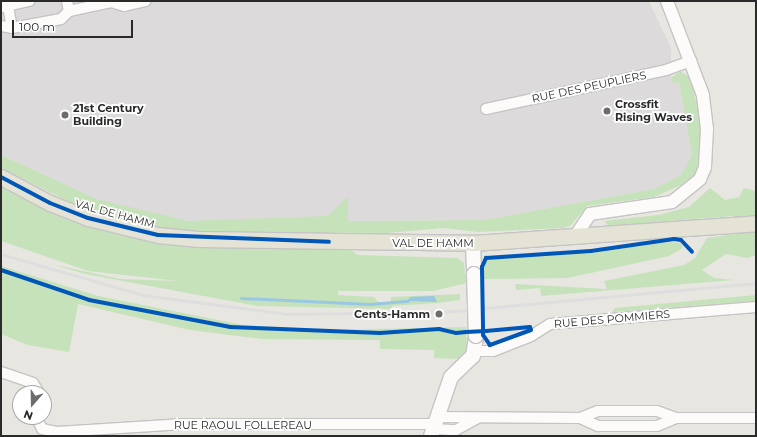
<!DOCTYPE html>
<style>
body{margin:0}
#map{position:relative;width:757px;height:437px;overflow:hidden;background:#e8e6e0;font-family:Montserrat,sans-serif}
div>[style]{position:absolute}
.industrial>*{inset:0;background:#dddadb}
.green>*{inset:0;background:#c6e2bb}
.water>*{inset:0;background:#99c7e4}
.stream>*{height:2.5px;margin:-1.25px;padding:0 1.25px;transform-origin:1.25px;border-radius:1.25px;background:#99c7e4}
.roads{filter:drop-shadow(1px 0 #c5c4c4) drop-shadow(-1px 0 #c5c4c4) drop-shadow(0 1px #c5c4c4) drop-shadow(0 -1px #c5c4c4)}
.minor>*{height:10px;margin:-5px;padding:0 5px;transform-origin:5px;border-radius:5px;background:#fcfbfa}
.tertiary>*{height:12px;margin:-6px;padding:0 6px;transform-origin:6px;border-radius:6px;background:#fcfbfa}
.secondary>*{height:14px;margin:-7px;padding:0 7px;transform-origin:7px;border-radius:7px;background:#fcfbfa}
.primary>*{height:15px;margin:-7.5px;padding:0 7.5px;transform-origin:7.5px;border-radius:7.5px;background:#e5e3d5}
.rail>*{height:2.5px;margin:-1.25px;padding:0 1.25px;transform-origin:1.25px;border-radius:1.25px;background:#dedede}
.bridges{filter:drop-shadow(1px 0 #c5c4c4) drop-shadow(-1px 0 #c5c4c4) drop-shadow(0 1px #c5c4c4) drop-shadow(0 -1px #c5c4c4)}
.secondary-bridge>*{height:14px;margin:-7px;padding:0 7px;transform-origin:7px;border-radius:7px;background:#fcfbfa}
.cycleway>*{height:4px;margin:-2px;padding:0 2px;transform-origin:2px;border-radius:2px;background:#0057b8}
.dots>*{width:11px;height:11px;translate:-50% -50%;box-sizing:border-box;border:2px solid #fff;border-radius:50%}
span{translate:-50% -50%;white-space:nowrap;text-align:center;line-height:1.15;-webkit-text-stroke:3.5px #fff;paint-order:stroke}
.street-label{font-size:11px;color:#2a2a2a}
.poi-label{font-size:11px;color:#2a2a2a;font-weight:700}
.left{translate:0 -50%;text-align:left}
.right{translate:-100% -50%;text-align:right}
.frame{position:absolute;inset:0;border:2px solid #2a2a2a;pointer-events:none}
.north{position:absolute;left:12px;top:385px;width:40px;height:40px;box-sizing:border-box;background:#fff;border:1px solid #aaa;border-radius:50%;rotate:200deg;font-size:11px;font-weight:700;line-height:16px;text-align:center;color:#2a2a2a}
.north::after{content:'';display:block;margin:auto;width:14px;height:18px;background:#6c6c6a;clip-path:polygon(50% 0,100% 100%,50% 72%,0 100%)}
.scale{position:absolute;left:12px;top:20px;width:121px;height:18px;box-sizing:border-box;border:2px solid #2a2a2a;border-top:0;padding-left:5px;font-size:12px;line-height:14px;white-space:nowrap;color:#2a2a2a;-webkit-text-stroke:3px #fff;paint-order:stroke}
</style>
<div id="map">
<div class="industrial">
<i style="clip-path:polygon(1px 1px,649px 1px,671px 48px,671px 78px,672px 83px,679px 82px,692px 155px,681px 175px,654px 189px,484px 220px,348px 221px,348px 196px,327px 216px,259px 221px,188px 221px,134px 210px,97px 199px,1px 155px)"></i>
</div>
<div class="green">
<i style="clip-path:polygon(680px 71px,691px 78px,702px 130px,702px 155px,695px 174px,683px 184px,654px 197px,587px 206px,570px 226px,562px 228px,478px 232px,443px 228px,387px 233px,189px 232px,159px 229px,90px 212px,1px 168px,1px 155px,97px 199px,188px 221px,327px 216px,348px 196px,348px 221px,484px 220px,654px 189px,681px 175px,692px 155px,679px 82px,672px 83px,671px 78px)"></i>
<i style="clip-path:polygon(1px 186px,47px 210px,119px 235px,197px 247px,349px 249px,358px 255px,457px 258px,464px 263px,465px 274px,484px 273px,485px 262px,497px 257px,591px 253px,670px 242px,681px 243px,683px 248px,669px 256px,568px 278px,484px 279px,433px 291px,338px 291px,338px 295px,374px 297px,378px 302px,391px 302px,391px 297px,460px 294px,460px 300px,438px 303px,392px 306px,392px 309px,258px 306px,85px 274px,51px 264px,120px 279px,178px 281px,88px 271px,1px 241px)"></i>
<i style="clip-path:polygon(710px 188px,725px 200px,739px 197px,744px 188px,756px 191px,756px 255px,747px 258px,726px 254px,702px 270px,714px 278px,734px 280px,541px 296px,540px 288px,516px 290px,515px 284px,607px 289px,604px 281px,684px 265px,695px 258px,707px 238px,734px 234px,733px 216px,609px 226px,604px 221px,658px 215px,689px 207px)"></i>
<i style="clip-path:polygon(1px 266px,98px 296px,243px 325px,331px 330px,466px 327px,467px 348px,460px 359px,434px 358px,434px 350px,380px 349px,380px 340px,263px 339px,190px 330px,78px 304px,69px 352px,28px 345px,1px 334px)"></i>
<i style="clip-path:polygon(756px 295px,756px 301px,612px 312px,615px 308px)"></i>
</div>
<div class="water">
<i style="clip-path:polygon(434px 296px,437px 302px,408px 301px,410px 297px)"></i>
</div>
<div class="stream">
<i style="left:241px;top:298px;width:129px;rotate:2.7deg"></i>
<i style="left:370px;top:304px;width:38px;rotate:-5deg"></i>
</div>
<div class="roads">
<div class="minor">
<i style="left:67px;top:1px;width:10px;rotate:79deg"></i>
<i style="left:8px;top:6px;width:22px;rotate:80deg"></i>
<i style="left:1px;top:7px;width:29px;rotate:-12deg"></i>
<i style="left:1px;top:26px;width:11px;rotate:10deg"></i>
<i style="left:12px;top:28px;width:50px;rotate:-10.4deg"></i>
<i style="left:61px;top:19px;width:11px;rotate:-45deg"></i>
<i style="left:69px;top:11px;width:43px;rotate:-12.1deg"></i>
<i style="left:111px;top:2px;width:14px;rotate:17deg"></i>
<i style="left:124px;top:6px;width:22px;rotate:-13deg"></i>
<i style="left:486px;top:109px;width:184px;rotate:-12.2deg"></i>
<i style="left:666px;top:70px;width:27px;rotate:-20deg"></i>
<i style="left:475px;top:351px;width:18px"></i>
<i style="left:493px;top:351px;width:41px;rotate:-21.5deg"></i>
<i style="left:531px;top:336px;width:22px;rotate:-32deg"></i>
<i style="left:550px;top:324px;width:207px;rotate:-4.7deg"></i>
<i style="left:1px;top:372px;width:34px;rotate:19deg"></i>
<i style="left:33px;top:383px;width:12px;rotate:59deg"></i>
<i style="left:36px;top:417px;width:13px;rotate:63deg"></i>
<i style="left:42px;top:429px;width:15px;rotate:11deg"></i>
<i style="left:57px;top:432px;width:127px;rotate:-3.6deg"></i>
<i style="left:184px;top:424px;width:251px"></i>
<i style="left:437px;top:417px;width:143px;rotate:0.4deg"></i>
<i style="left:580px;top:418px;width:20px;rotate:24deg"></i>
<i style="left:598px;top:426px;width:59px"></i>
<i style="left:657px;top:426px;width:21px;rotate:-23deg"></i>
<i style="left:676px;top:418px;width:20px;rotate:-160deg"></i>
<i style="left:657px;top:411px;width:59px;rotate:180deg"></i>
<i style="left:598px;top:411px;width:19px;rotate:159deg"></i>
<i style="left:676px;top:418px;width:80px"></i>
<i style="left:434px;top:429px;width:22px;rotate:3deg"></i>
<i style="left:456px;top:430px;width:25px;rotate:-29deg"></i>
</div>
<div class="tertiary">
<i style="left:574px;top:238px;width:29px;rotate:-56deg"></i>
<i style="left:590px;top:214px;width:83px;rotate:-8.3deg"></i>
<i style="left:672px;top:202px;width:36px;rotate:-39deg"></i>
<i style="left:700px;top:179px;width:13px;rotate:-67deg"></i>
<i style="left:705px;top:167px;width:38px;rotate:-87deg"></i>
<i style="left:707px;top:129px;width:34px;rotate:-97deg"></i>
<i style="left:703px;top:95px;width:101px;rotate:-111deg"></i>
</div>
<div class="secondary">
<i style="left:473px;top:243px;width:31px;rotate:88deg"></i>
<i style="left:431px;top:436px;width:62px;rotate:-71.3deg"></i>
<i style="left:451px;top:377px;width:30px;rotate:-44deg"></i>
<i style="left:473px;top:356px;width:20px;rotate:-81deg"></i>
</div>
<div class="primary">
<i style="left:1px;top:177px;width:55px;rotate:28deg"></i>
<i style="left:50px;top:203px;width:41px;rotate:21.5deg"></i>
<i style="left:88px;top:218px;width:72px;rotate:13.7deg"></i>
<i style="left:158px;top:235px;width:40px;rotate:5.7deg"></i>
<i style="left:198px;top:239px;width:275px;rotate:0.8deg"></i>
<i style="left:473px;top:243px;width:284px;rotate:-4deg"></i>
</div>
</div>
<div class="rail">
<i style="left:1px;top:254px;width:148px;rotate:16.1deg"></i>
<i style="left:143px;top:295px;width:145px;rotate:7.5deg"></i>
<i style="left:287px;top:314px;width:156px;rotate:-0.7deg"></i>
<i style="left:443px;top:312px;width:314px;rotate:-5.3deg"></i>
</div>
<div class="bridges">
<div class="secondary-bridge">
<i style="left:474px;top:274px;width:62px;rotate:88.2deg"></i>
</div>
</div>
<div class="cycleway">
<i style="left:1px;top:177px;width:55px;rotate:28deg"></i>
<i style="left:50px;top:203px;width:41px;rotate:21.5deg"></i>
<i style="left:88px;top:218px;width:72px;rotate:13.7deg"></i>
<i style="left:158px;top:235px;width:171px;rotate:2.3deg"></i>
<i style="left:1px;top:270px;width:93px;rotate:18.8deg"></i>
<i style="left:89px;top:300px;width:144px;rotate:10.8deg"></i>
<i style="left:230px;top:327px;width:150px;rotate:2.3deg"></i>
<i style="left:380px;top:333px;width:59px;rotate:-3.9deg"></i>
<i style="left:439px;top:329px;width:17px;rotate:13deg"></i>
<i style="left:456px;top:333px;width:10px;rotate:-6deg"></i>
<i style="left:466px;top:332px;width:20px;rotate:-3deg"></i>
<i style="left:486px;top:331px;width:44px;rotate:-5.2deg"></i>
<i style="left:530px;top:327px;width:3px;rotate:72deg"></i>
<i style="left:531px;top:330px;width:44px;rotate:159.9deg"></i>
<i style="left:490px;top:345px;width:12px;rotate:-125deg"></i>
<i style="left:483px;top:335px;width:9px;rotate:-90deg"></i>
<i style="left:483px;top:326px;width:59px;rotate:-91deg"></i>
<i style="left:482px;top:267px;width:10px;rotate:-66deg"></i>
<i style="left:486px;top:258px;width:105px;rotate:-3.8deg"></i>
<i style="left:591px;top:251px;width:84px;rotate:-8.2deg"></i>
<i style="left:674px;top:239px;width:7px;rotate:8deg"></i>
<i style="left:681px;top:240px;width:16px;rotate:47deg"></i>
</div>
<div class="dots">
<i style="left:607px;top:111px;background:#6c6c6a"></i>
<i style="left:65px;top:115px;background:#6c6c6a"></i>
<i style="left:439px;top:314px;background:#6c6c6a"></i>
</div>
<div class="street-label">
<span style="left:589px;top:87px;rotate:-12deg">RUE DES PEUPLIERS</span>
<span style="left:115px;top:214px;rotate:15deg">VAL DE HAMM</span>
<span style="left:433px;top:243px">VAL DE HAMM</span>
<span style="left:612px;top:319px;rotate:-5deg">RUE DES POMMIERS</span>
<span style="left:243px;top:425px">RUE RAOUL FOLLEREAU</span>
</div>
<div class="poi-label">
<span class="left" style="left:615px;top:111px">Crossfit<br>Rising Waves</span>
<span class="left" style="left:73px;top:115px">21st Century<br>Building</span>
<span class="right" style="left:430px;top:314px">Cents-Hamm</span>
</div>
<div class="frame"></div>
<div class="north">N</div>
<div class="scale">100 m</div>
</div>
